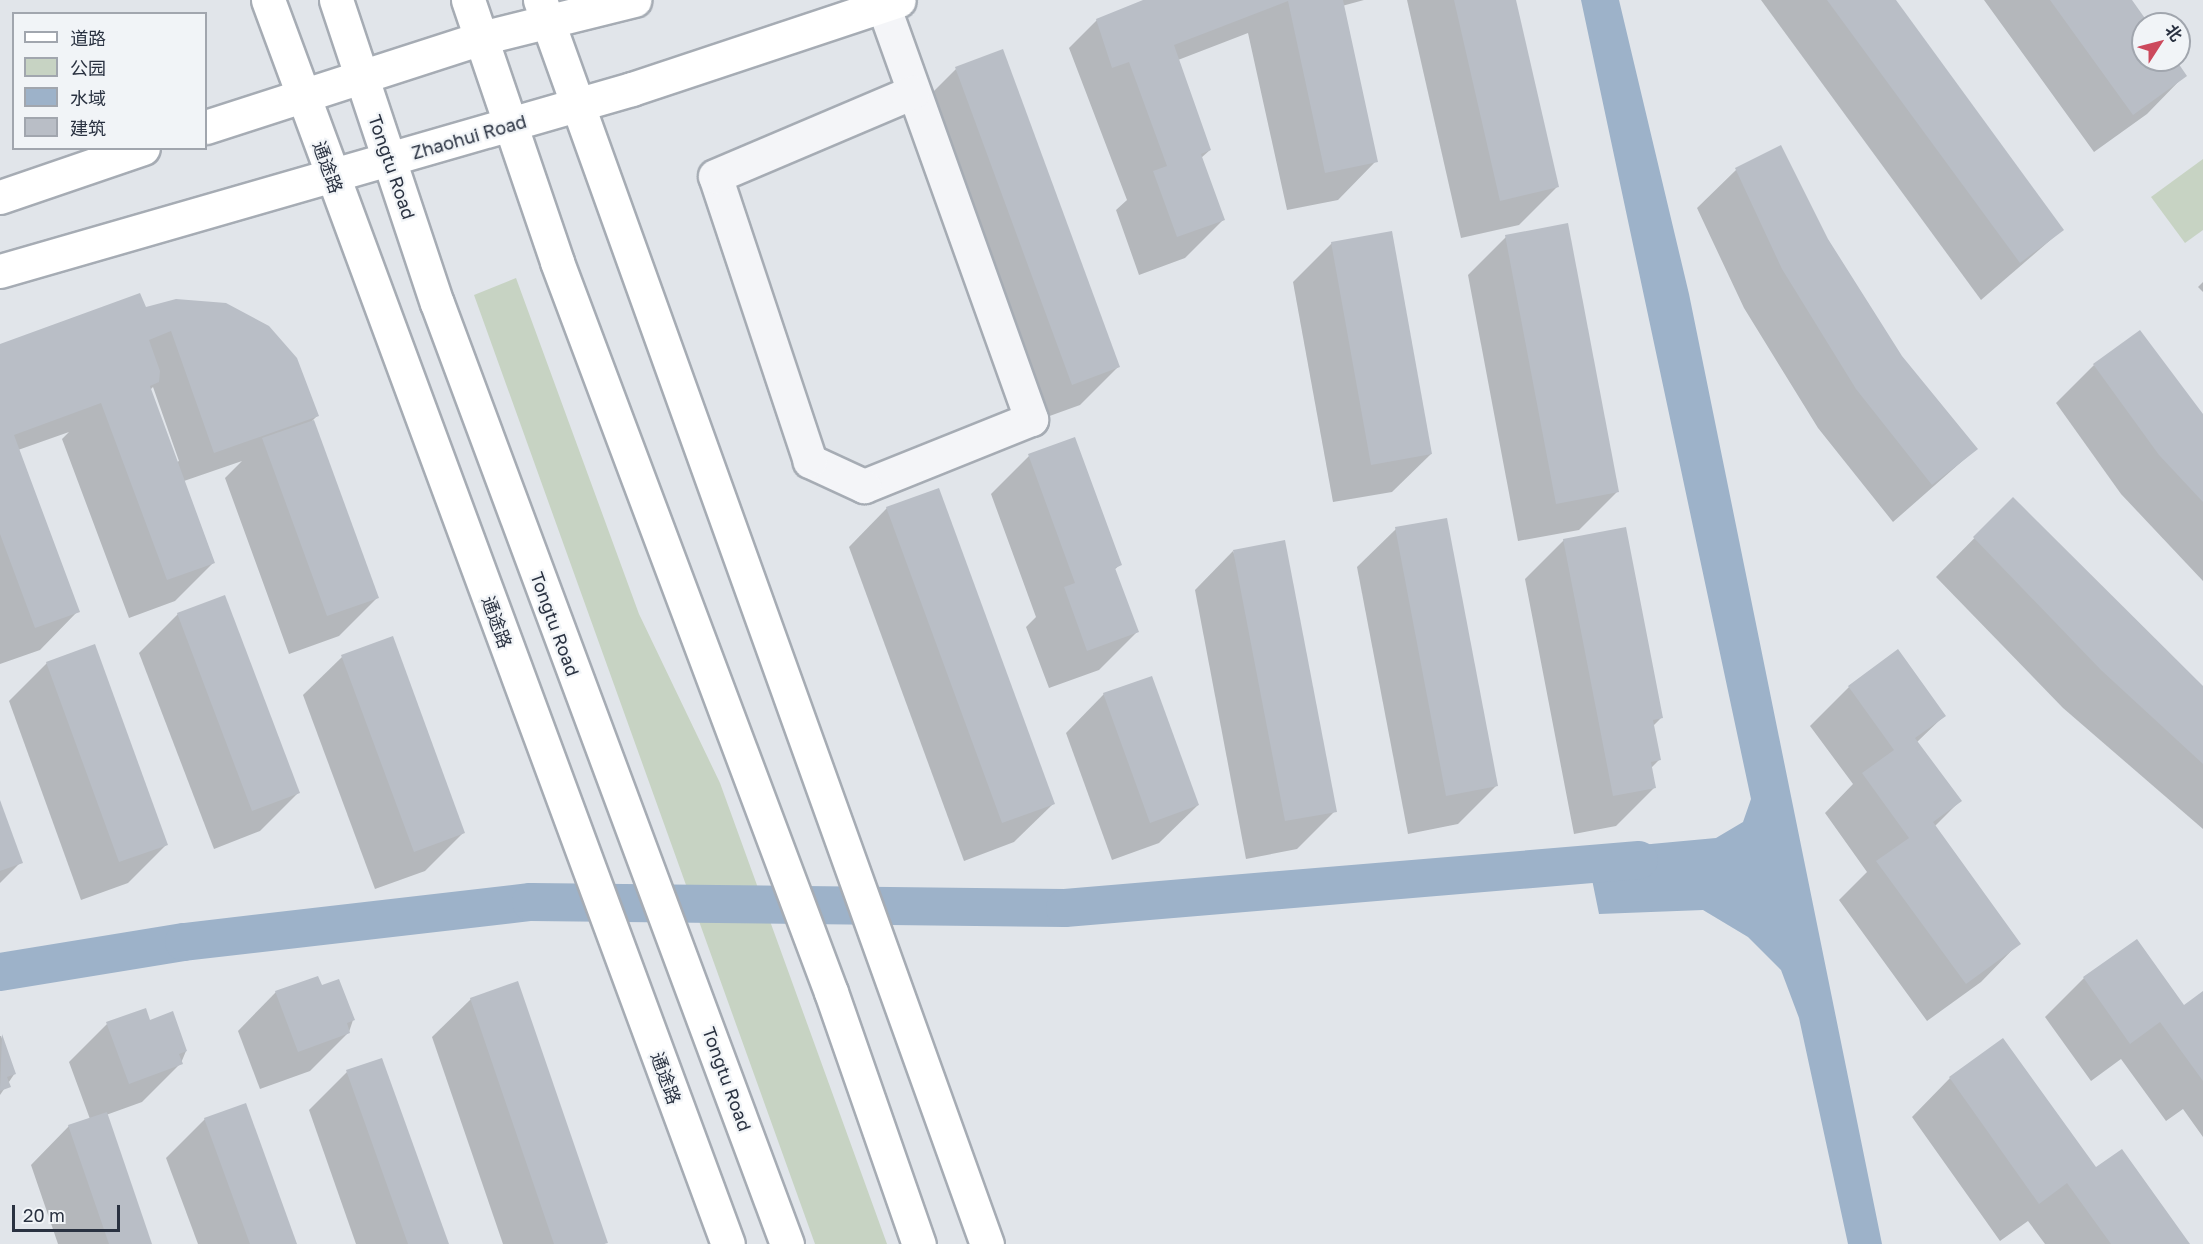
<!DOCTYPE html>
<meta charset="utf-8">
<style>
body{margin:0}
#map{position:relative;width:2203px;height:1244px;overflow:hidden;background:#e1e5ea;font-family:"Golos Text","Noto Sans SC",sans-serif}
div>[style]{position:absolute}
.green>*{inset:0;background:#c7d3c3}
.water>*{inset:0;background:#9db2c9}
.shadow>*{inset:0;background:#0003}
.canal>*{height:38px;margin:-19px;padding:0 19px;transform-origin:19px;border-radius:19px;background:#9db2c9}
.building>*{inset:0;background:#b9bec6}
.roads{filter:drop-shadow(2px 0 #a6acb4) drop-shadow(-2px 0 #a6acb4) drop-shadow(0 2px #a6acb4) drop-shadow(0 -2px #a6acb4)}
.minor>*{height:33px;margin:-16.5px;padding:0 16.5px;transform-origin:16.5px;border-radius:16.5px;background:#f4f5f8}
.secondary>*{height:33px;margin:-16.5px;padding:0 16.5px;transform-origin:16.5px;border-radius:16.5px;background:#fff}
.primary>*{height:33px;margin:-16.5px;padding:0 16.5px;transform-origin:16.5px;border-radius:16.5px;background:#fff}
span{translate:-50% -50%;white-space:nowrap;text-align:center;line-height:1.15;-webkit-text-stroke:4.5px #f1f4f7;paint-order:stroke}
.street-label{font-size:18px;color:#2a3241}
.legend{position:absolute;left:12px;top:12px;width:195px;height:138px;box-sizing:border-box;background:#f1f4f7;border:2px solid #a1a6ae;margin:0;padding:8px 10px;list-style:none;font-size:18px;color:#2a3241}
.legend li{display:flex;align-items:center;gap:12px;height:30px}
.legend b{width:30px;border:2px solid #a1a6ae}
.north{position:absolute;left:2131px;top:12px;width:60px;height:60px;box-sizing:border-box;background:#f1f4f7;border:2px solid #a1a6ae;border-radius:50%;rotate:54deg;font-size:16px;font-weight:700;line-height:24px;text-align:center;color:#2a3241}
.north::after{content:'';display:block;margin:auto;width:21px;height:27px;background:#cc495c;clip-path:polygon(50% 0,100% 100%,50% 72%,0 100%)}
.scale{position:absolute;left:12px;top:1205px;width:108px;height:27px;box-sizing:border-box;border:3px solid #2a3241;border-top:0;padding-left:8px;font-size:18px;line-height:21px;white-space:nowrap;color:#2a3241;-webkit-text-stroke:4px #f1f4f7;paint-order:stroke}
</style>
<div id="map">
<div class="green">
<i style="clip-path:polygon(2203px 159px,2203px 230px,2185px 243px,2151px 197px)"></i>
<i style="clip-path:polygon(516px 278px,639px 614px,720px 783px,887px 1244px,815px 1244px,474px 295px)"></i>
</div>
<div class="water">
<i style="clip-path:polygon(1581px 0,1619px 0,1689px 294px,1882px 1244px,1848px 1244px,1799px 1018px,1781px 970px,1748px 937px,1703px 910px,1599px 914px,1586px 850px,1716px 838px,1743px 822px,1751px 799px)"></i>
</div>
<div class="shadow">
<i style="clip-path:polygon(1147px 0,1364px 0,1342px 6px,1376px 161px,1338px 200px,1287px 210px,1248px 33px,1178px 60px,1210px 150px,1201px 158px,1223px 220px,1185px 258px,1139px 275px,1116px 210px,1127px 200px,1069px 48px,1097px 20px)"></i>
<i style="clip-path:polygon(1407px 0,1515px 0,1557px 187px,1519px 225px,1461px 238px)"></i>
<i style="clip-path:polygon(1761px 0,1894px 0,2062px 230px,1981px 300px)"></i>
<i style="clip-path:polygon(1984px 0,2130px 0,2147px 24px,2143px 24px,2143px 60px,2174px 60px,2185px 75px,2147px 114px,2094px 152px)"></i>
<i style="clip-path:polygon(956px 69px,1118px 367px,1080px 405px,1033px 422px,918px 107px)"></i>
<i style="clip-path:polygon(1780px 147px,1827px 239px,1901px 357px,1976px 449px,1893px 522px,1818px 428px,1744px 308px,1697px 208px,1736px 170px)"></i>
<i style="clip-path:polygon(1506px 237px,1618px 491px,1579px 530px,1518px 541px,1468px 275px)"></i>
<i style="clip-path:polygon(1332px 243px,1431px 454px,1392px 492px,1333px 502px,1293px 282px)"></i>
<i style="clip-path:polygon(2203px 282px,2203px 292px,2198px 287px)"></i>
<i style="clip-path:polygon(evenodd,145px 309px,317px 416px,312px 421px,377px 598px,339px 636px,289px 654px,225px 478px,242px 461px,184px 481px,214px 562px,175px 601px,129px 618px,62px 439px,69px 432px,18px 450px,78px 611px,40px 650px,0 664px,0 346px,145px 309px,153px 387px,179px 461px,177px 462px,150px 390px,153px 387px)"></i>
<i style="clip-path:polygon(2094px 365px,2203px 417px,2203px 581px,2121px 494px,2056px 403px)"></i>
<i style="clip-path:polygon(1029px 456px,1121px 564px,1114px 570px,1137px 632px,1099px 670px,1049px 688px,1026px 627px,1036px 617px,991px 494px)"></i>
<i style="clip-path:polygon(2013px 499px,2203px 687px,2203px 829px,2063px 708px,1936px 577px)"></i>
<i style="clip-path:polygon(887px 508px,1053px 804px,1014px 842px,964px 861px,849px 547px)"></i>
<i style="clip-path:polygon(1396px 529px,1496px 786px,1458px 824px,1408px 834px,1357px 567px)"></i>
<i style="clip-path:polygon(1564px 540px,1661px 718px,1652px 727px,1659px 760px,1651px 768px,1654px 788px,1616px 826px,1574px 834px,1525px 579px)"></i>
<i style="clip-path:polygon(1233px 551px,1335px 811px,1297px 849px,1246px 859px,1195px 590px)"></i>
<i style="clip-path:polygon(178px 614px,298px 793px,260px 831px,214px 849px,139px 653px)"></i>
<i style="clip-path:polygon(1897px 652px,1944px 716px,1917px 742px,1960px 801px,1934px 827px,2019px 943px,1981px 982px,1927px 1021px,1839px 900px,1867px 872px,1825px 813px,1853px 784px,1810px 726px,1849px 687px)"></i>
<i style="clip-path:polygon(342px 657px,464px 832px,425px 871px,375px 889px,303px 695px)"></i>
<i style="clip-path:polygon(47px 663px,167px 844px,128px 883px,81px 900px,9px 701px)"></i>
<i style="clip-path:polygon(1104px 694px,1198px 805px,1159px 843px,1112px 860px,1066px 733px)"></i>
<i style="clip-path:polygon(0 803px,21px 862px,0 883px)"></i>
<i style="clip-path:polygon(2136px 941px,2183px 1007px,2203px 992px,2203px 1137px,2183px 1109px,2166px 1121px,2121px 1059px,2091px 1081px,2045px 1017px,2084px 978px)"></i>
<i style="clip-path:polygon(321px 987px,353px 1020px,349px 1032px,310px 1071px,260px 1089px,238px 1031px,276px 992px)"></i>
<i style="clip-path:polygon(471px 999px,606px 1242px,604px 1244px,503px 1244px,432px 1037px)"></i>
<i style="clip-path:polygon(149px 1021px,186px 1051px,181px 1063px,142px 1102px,106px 1115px,150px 1244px,58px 1244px,31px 1165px,69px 1126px,90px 1119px,69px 1062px,107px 1024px)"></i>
<i style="clip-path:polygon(1px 1036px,15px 1073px,0 1095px,0 1036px)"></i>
<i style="clip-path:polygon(2003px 1041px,2096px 1170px,2188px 1244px,2045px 1244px,2028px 1221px,2000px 1241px,1912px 1117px,1950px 1078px)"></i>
<i style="clip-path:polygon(347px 1072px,447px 1244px,356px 1244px,309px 1110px)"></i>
<i style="clip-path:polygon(205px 1119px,296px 1244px,198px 1244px,166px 1158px)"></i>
</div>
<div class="canal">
<i style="left:0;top:972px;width:186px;rotate:-9.3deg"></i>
<i style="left:184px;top:942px;width:349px;rotate:-6.6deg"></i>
<i style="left:531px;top:902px;width:534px;rotate:0.64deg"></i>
<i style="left:1065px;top:908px;width:576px;rotate:-4.78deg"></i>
</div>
<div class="building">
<i style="clip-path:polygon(1143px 0,1343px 0,1378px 162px,1325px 173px,1288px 1px,1174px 45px,1211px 150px,1201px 154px,1225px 220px,1177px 237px,1153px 171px,1167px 166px,1129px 62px,1112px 68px,1096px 19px)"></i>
<i style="clip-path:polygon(1454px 0,1516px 0,1559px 187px,1500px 201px)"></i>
<i style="clip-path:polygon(1827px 0,1896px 0,2064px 230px,2020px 263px)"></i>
<i style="clip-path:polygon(2050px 0,2132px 0,2149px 24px,2143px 24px,2143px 60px,2176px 60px,2187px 76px,2133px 115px)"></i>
<i style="clip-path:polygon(1003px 49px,1120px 367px,1072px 385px,955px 67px)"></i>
<i style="clip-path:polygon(1781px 145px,1828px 239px,1902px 356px,1978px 449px,1932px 485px,1856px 389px,1782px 269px,1735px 168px)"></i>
<i style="clip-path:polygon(1568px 223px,1619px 492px,1556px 504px,1505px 235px)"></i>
<i style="clip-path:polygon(1392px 231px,1432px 454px,1371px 465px,1331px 242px)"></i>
<i style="clip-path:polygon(140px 293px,146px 307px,176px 299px,226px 303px,269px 326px,297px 358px,319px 416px,214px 453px,171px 331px,149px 340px,160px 371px,159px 382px,150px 386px,215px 563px,167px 580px,101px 403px,14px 435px,80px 612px,35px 628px,0 534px,0 344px)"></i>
<i style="clip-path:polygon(2140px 330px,2203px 414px,2203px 502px,2159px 455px,2093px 364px)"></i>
<i style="clip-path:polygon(314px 420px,379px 598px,327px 616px,262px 438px)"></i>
<i style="clip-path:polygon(1075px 437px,1122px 565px,1115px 568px,1139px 632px,1087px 651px,1064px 587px,1075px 583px,1028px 454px)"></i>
<i style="clip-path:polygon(939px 488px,1055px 804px,1002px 823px,886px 507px)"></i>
<i style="clip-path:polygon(2013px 497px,2203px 686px,2203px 764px,2101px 670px,1973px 537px)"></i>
<i style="clip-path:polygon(1447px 518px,1498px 786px,1446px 796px,1395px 527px)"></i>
<i style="clip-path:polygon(1626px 527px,1663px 718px,1653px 720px,1661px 760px,1651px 762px,1656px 788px,1613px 796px,1563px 539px)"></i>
<i style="clip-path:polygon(1285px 540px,1337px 812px,1285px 821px,1233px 550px)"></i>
<i style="clip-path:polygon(225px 595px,300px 793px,252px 811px,177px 613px)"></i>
<i style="clip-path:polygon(393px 636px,465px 833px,414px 852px,341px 655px)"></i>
<i style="clip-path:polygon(95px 644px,168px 845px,119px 862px,46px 662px)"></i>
<i style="clip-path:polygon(1898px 649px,1946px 716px,1915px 738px,1962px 801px,1933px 822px,2021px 944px,1966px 984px,1876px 861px,1909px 838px,1862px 773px,1894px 750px,1848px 686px)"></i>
<i style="clip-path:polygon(1152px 676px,1199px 805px,1150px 823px,1103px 693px)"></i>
<i style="clip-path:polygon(0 800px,23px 863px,0 871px)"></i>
<i style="clip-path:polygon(2137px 939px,2184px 1005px,2203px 991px,2203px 1081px,2160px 1022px,2130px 1044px,2083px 977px)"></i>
<i style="clip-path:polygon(318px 976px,322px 985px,339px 979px,355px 1020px,347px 1023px,350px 1033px,298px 1052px,275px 991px)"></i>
<i style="clip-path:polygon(518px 981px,608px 1243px,604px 1244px,554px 1244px,470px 998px)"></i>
<i style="clip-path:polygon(146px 1008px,150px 1020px,173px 1011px,187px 1051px,179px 1054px,183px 1064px,129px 1084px,106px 1022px)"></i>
<i style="clip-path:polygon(2px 1034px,16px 1074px,7px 1077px,11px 1087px,0 1091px)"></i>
<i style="clip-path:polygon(2003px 1038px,2096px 1167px,2122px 1149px,2190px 1244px,2111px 1244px,2067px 1183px,2039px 1204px,1949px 1077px)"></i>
<i style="clip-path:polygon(382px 1058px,449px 1244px,408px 1244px,346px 1070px)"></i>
<i style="clip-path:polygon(246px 1103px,297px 1244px,250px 1244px,204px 1118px)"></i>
<i style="clip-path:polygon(107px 1112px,152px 1244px,109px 1244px,68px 1125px)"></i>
</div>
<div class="roads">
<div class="minor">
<i style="left:883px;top:5px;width:440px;rotate:70.3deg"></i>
<i style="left:1031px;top:419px;width:180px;rotate:158.1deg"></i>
<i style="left:864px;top:486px;width:60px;rotate:-155.2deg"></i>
<i style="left:810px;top:461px;width:300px;rotate:-108.4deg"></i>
<i style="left:715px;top:176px;width:215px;rotate:-23deg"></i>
</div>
<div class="secondary">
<i style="left:206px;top:127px;width:289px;rotate:-17.9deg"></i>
<i style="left:481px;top:38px;width:158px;rotate:-13.9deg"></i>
<i style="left:0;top:197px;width:151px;rotate:-18.9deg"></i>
<i style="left:0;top:271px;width:658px;rotate:-16.07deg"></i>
<i style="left:632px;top:89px;width:281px;rotate:-18.4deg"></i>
</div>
<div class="primary">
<i style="left:268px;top:0;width:1326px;rotate:69.71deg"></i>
<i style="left:336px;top:0;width:319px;rotate:71.6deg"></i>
<i style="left:437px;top:303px;width:1004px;rotate:69.6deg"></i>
<i style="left:468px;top:0;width:277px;rotate:71.2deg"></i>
<i style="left:557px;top:262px;width:780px;rotate:69.43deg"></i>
<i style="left:831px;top:992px;width:267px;rotate:70.8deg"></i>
<i style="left:540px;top:0;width:1322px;rotate:70.24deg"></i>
</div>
</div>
<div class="street-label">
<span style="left:469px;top:137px;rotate:-16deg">Zhaohui Road</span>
<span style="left:328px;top:167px;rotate:70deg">通途路</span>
<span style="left:392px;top:167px;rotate:71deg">Tongtu Road</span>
<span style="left:497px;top:622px;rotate:70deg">通途路</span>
<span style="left:555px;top:624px;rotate:70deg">Tongtu Road</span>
<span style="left:666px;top:1078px;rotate:70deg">通途路</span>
<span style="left:727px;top:1079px;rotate:70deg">Tongtu Road</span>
</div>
<ul class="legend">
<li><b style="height:8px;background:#fff"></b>道路</li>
<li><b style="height:16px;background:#c7d3c3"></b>公园</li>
<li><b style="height:16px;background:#9db2c9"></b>水域</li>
<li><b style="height:16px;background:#b9bec6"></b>建筑</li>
</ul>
<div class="north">北</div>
<div class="scale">20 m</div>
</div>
